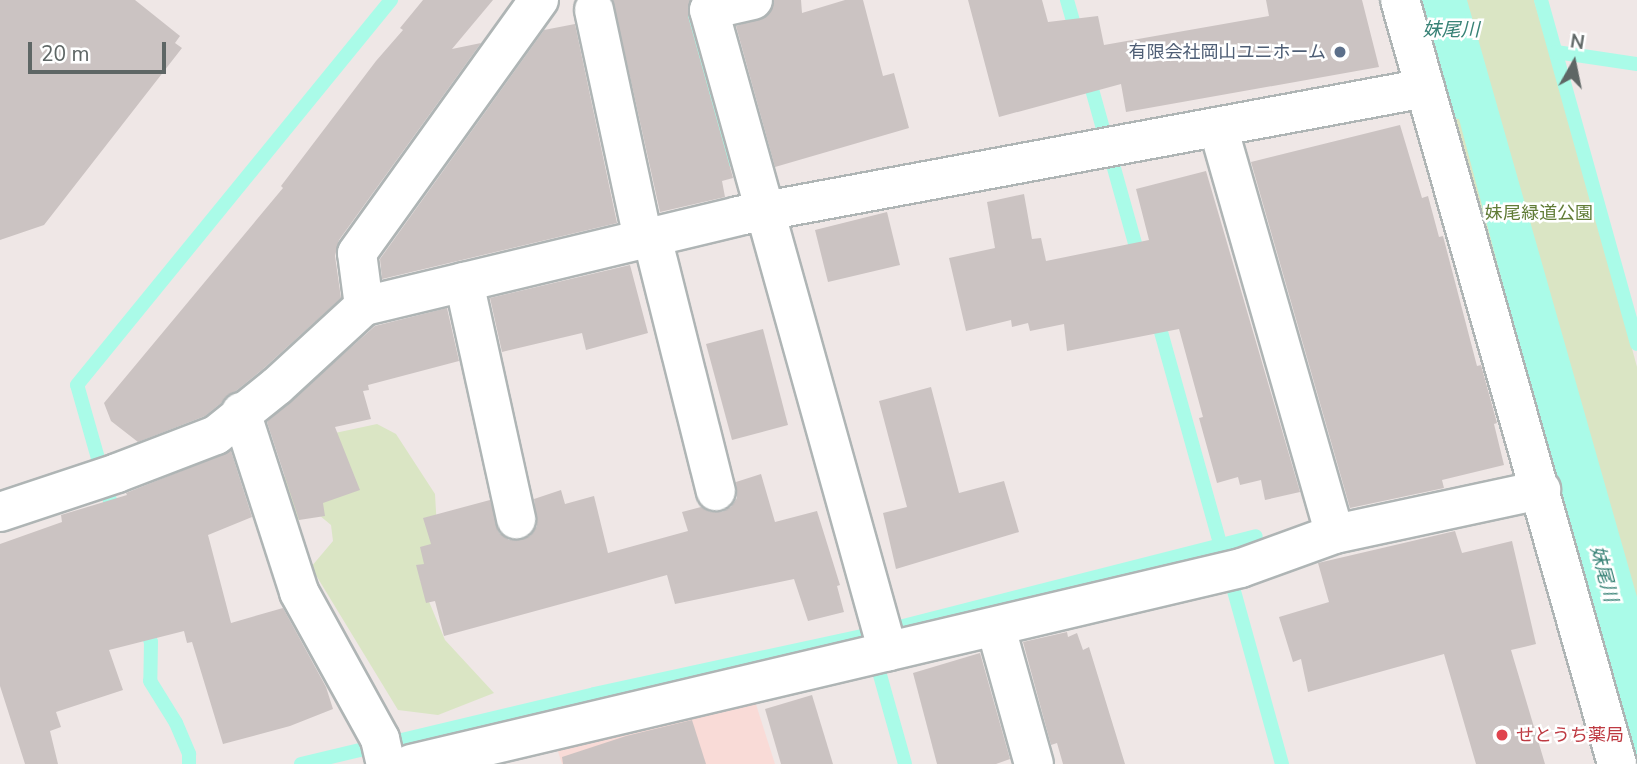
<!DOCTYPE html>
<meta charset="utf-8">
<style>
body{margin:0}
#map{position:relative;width:1637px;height:764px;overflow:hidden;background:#efe7e6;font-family:"Nunito Sans","Noto Sans JP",sans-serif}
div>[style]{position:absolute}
.green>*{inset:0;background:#dae5c4}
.sand>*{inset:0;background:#f9dbd7}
.water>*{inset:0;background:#aafbe8}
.stream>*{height:14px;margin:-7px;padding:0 7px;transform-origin:7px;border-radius:7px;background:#aafbe8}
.building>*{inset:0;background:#cbc3c2}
.roads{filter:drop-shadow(2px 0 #afb5b5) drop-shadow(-2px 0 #afb5b5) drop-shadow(0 2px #afb5b5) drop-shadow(0 -2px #afb5b5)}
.street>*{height:38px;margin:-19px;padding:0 19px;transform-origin:19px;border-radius:19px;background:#fff}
.dots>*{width:19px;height:19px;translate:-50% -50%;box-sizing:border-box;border:4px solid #fff;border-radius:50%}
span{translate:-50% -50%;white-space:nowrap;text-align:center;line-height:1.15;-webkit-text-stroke:5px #fff;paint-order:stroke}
.service-label{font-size:18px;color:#4e5e75}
.right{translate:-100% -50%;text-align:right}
.park-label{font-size:18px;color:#617c37}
.health-label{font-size:18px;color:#be3a42}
.left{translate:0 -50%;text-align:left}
.water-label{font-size:19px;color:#388276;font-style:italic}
.north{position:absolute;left:1539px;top:28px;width:70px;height:70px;-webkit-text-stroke:5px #fff;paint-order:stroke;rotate:9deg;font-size:19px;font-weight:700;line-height:28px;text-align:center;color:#5e6665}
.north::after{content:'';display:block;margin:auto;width:24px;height:32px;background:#5e6665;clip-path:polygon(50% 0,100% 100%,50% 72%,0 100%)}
.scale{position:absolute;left:28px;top:42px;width:138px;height:32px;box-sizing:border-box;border:4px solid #5e6665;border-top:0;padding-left:9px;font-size:21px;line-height:24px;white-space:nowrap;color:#5e6665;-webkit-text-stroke:5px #fff;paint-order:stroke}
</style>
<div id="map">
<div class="green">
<i style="clip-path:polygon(1421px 0,1534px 0,1592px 199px,1637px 367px,1637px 750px)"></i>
<i style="clip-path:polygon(377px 424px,396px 434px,435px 494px,437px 529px,420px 580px,445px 640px,494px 693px,438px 715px,398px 710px,311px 567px,333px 541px,331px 525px,319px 515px,293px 521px,280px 491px,293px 449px,335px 433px)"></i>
</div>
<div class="sand">
<i style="clip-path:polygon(754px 698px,775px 764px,562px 764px,555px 742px)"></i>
</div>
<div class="water">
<i style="clip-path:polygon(1416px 0,1467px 0,1637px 597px,1637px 763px,1539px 420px,1459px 119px,1450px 118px)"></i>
</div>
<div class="stream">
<i style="left:685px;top:0;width:166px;rotate:74deg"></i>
<i style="left:1067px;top:0;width:36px;rotate:74deg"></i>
<i style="left:1541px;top:0;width:357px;rotate:74.4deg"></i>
<i style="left:1556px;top:52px;width:82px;rotate:8.4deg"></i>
<i style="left:1088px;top:75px;width:193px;rotate:74.4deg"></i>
<i style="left:1156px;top:314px;width:249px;rotate:74.4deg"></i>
<i style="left:115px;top:518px;width:138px;rotate:-105.9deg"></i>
<i style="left:77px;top:385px;width:497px;rotate:-50.8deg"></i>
<i style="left:1229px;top:573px;width:198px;rotate:74.5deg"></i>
<i style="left:144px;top:622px;width:21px;rotate:71deg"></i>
<i style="left:151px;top:642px;width:39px;rotate:91deg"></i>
<i style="left:150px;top:681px;width:49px;rotate:58.2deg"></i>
<i style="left:176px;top:723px;width:34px;rotate:67deg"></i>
<i style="left:189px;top:754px;width:10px;rotate:90deg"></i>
<i style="left:880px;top:675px;width:92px;rotate:74.3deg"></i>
<i style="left:301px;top:764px;width:301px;rotate:-13.4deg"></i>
<i style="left:594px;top:694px;width:280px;rotate:-12.2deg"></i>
<i style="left:868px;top:635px;width:400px;rotate:-14.3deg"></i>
</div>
<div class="building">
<i style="clip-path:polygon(0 0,135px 0,180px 36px,175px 43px,182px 48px,44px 225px,0 240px)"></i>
<i style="clip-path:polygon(423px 0,493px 0,452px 49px,481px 43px,339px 240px,335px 256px,341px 298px,263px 369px,205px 416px,138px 442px,111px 421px,104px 403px,283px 188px,281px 186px,376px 61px,403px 30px,400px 28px)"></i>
<i style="clip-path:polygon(613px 0,690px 0,688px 16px,733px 178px,722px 181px,725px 197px,660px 212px)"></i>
<i style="clip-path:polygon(774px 0,801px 0,802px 13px,845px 0,863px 0,883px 76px,894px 73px,909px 128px,775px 167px,736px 26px,767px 16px)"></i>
<i style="clip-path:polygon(968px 0,1042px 0,1048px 22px,1098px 16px,1104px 45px,1269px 16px,1266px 0,1362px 0,1379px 67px,1126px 112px,1121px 84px,999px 117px)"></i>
<i style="clip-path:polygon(575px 24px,617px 223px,382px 279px,380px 259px,544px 30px)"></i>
<i style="clip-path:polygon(1400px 125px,1422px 198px,1428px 196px,1439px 237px,1443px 236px,1477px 366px,1481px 365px,1497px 423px,1494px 424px,1504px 465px,1442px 480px,1444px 488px,1350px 508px,1251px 162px)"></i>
<i style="clip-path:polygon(1206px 171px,1300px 492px,1265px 500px,1261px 480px,1240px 485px,1238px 477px,1217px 483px,1199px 418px,1203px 417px,1179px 329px,1067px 351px,1064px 324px,1030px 331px,1028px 323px,1012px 327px,1011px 320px,966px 331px,949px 258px,995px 248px,987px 202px,1024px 194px,1032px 239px,1041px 238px,1046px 261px,1149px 240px,1136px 189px)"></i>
<i style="clip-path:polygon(887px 212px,900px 265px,828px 282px,815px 230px)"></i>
<i style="clip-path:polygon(630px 265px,648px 333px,586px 350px,582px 333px,502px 352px,490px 298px)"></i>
<i style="clip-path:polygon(447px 308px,459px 361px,368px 385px,369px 390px,363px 391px,371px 419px,335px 427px,360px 490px,323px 503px,325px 516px,299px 520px,267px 422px,375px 326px)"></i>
<i style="clip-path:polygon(763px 329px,788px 425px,732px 440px,706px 344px)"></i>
<i style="clip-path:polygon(931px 387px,959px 493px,1004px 481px,1019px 532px,896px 569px,883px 513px,907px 507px,879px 401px)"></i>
<i style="clip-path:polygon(231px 451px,252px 517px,208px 535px,231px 623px,283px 608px,326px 687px,333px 709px,290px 726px,223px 744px,192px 642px,187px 643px,184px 631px,109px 650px,123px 690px,56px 712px,61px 727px,50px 731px,58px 764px,25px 764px,0 686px,0 544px,62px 522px,61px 515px,127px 495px,126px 493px)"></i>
<i style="clip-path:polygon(761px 474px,775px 522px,817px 511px,840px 585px,837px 586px,844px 612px,808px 621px,794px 579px,675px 604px,667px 575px,444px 636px,435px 601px,426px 603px,416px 565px,424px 564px,420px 547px,431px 544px,423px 518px,490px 500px,499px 533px,509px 540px,520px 540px,530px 536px,537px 526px,534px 499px,561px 490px,565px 504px,594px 496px,608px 553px,688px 531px,682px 512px,701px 507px,711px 512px,722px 512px,731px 507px,737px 498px,736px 482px)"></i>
<i style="clip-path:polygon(1455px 531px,1462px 553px,1512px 541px,1536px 644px,1511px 650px,1545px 764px,1476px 764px,1444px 654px,1308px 692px,1301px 659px,1293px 662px,1279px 617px,1329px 602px,1318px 563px)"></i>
<i style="clip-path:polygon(1067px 632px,1068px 637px,1077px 633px,1083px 650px,1089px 647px,1125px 764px,1063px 764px,1057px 743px,1051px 745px,1023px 642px)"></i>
<i style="clip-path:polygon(980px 653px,1010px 759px,996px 764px,937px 764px,913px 673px)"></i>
<i style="clip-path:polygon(812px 695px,833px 764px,781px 764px,765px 709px)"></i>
<i style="clip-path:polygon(692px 720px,706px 764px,563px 764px,562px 757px,626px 736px)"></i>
</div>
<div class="roads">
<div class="street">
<i style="left:753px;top:0;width:45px;rotate:167.2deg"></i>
<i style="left:709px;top:10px;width:666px;rotate:74.42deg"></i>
<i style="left:1400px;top:0;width:794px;rotate:74.14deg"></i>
<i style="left:594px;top:10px;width:234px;rotate:77.9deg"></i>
<i style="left:1218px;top:127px;width:423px;rotate:74deg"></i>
<i style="left:652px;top:237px;width:262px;rotate:75.9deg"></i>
<i style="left:464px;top:282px;width:243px;rotate:77.6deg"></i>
<i style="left:364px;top:306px;width:53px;rotate:-97.5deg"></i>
<i style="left:357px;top:253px;width:312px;rotate:-54.3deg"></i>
<i style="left:241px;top:412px;width:189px;rotate:72.1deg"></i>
<i style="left:299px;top:592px;width:168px;rotate:61.1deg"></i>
<i style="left:380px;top:739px;width:26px;rotate:77deg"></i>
<i style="left:0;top:512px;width:123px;rotate:-18.4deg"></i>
<i style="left:117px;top:473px;width:106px;rotate:-21deg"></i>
<i style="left:216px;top:435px;width:78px;rotate:-38.8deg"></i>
<i style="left:277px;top:386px;width:118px;rotate:-42.6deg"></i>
<i style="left:364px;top:306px;width:385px;rotate:-13.5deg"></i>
<i style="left:738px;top:216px;width:699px;rotate:-10.55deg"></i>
<i style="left:996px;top:628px;width:141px;rotate:74.4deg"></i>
<i style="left:411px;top:764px;width:853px;rotate:-13.29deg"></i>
<i style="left:1241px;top:568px;width:100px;rotate:-19.9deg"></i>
<i style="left:1335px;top:534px;width:211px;rotate:-12.1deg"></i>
</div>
</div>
<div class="dots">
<i style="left:1340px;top:52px;background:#5c6f8a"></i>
<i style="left:1502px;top:735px;background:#e0444e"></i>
</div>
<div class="service-label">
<span class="right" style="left:1326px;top:52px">有限会社岡山ユニホーム</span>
</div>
<div class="park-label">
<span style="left:1539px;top:213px">妹尾緑道公園</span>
</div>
<div class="health-label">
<span class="left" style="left:1516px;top:735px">せとうち薬局</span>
</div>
<div class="water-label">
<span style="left:1451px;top:31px">妹尾川</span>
<span style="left:1603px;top:574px;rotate:75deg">妹尾川</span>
</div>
<div class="north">N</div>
<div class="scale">20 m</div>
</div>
